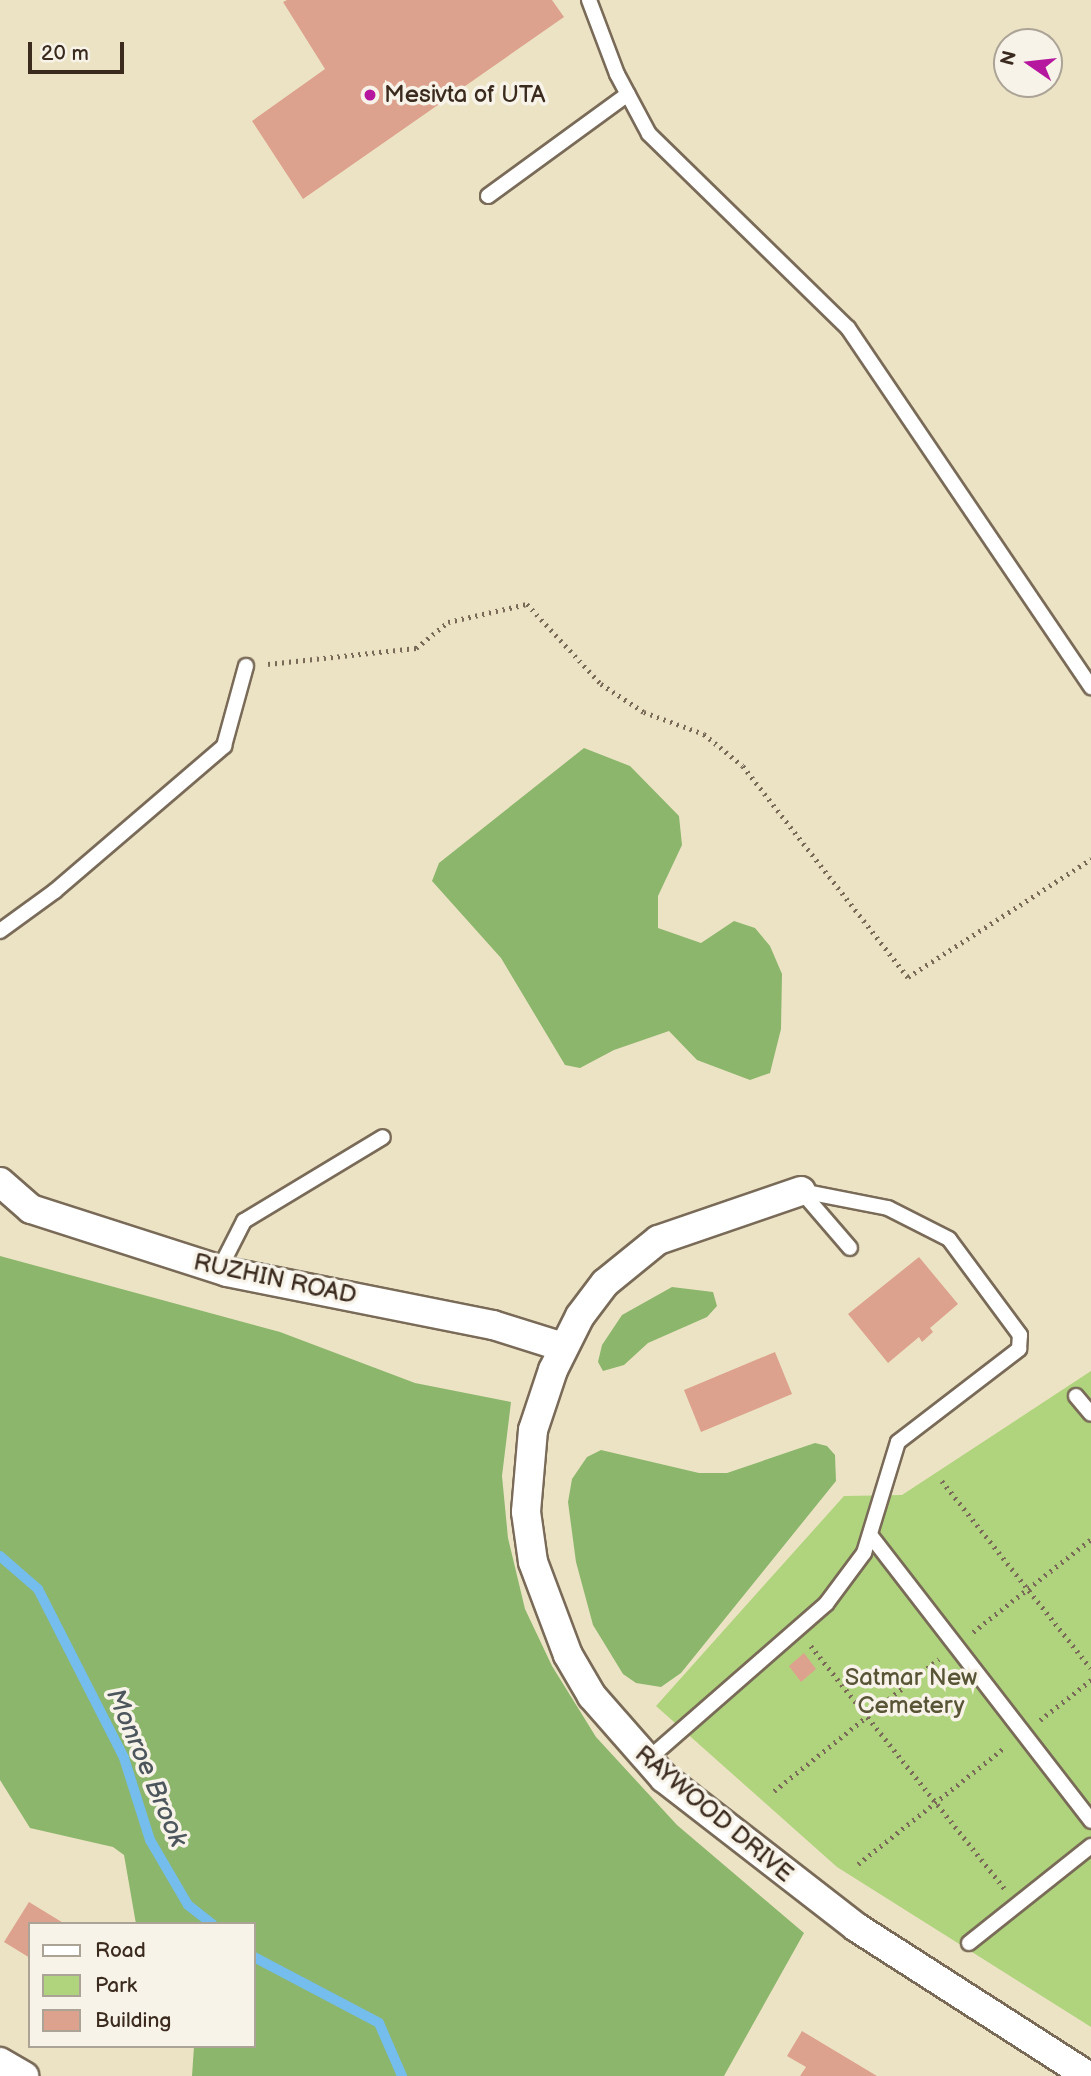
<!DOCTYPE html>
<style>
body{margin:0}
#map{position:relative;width:1091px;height:2076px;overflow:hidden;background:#ece3c5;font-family:"Balsamiq Sans",sans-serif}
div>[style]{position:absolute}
.green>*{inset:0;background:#b0d47d}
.forest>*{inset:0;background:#8cb66c}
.stream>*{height:10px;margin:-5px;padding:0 5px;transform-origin:5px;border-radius:5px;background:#74bdec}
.building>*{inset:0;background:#dda28d}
.path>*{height:4.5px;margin-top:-2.25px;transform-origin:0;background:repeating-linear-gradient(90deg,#796b58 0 2px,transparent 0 7px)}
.roads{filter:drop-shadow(2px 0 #796b58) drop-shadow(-2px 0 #796b58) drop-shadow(0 2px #796b58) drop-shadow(0 -2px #796b58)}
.lane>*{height:14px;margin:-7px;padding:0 7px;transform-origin:7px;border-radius:7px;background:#fff}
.street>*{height:28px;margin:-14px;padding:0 14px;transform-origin:14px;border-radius:14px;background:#fff}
.dots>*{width:19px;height:19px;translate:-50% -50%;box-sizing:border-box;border:4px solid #f7f3e8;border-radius:50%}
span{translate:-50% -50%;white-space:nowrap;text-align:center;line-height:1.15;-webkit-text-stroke:7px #f7f3e8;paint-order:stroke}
.poi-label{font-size:24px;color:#3b2a1e}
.left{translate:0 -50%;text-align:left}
.street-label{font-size:24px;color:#3b2a1e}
.park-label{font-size:24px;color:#585436}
.water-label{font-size:26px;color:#4c565c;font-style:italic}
.legend{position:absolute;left:28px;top:1922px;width:228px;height:126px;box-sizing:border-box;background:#f7f3e8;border:2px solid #aca397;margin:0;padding:9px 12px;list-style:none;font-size:21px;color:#3b2a1e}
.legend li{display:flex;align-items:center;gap:14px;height:35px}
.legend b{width:35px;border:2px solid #aca397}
.north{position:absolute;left:993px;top:28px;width:70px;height:70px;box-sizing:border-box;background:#f7f3e8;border:2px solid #aca397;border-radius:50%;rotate:284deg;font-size:19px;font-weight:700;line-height:28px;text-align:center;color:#3b2a1e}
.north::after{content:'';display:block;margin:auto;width:24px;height:32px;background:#b5179e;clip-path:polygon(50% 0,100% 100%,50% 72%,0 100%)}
.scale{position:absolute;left:28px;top:42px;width:96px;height:32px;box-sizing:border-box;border:4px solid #3b2a1e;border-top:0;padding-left:9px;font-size:21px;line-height:24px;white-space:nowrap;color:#3b2a1e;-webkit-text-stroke:5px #f7f3e8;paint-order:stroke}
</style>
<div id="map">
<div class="green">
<i style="clip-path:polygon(1091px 1371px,1091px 2027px,837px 1867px,656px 1706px,844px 1496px,902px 1495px)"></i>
</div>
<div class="forest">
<i style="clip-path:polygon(584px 748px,630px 766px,679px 816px,682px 845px,658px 896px,658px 928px,701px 943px,734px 921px,755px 928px,770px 946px,782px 974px,781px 1029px,770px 1073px,750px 1080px,697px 1060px,669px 1031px,614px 1050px,580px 1068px,565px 1065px,501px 958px,432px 881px,439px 863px)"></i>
<i style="clip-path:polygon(0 1256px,280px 1332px,415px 1383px,511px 1402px,502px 1476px,508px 1538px,525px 1609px,552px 1666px,596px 1737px,677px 1825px,804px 1933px,724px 2076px,192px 2076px,194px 2046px,254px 2046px,254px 1924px,136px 1924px,124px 1855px,113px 1847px,30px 1828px,0 1780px)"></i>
<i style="clip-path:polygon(672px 1287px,713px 1292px,717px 1306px,707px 1317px,648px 1343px,624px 1365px,603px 1371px,598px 1362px,602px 1345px,622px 1315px)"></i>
<i style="clip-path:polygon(815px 1443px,827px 1446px,835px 1455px,836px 1481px,681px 1673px,661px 1687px,636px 1683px,623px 1674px,593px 1625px,576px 1562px,568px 1502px,572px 1479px,587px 1457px,601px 1450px,699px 1473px,727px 1473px)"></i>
</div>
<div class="stream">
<i style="left:0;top:1556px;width:50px;rotate:41deg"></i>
<i style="left:38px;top:1589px;width:190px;rotate:63deg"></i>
<i style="left:124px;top:1758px;width:86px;rotate:72.4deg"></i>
<i style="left:150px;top:1840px;width:75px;rotate:59.7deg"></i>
<i style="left:188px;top:1905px;width:31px;rotate:38deg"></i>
<i style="left:254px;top:1957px;width:141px;rotate:27.8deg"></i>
<i style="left:379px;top:2023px;width:58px;rotate:66.5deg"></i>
</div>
<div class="building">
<i style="clip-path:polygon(287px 0,552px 0,564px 17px,303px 199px,252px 121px,325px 69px,283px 2px)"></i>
<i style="clip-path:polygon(919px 1257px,958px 1304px,930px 1328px,933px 1332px,922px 1342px,919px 1337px,888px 1363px,848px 1314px)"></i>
<i style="clip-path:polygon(775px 1352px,792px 1394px,701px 1432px,684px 1390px)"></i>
<i style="clip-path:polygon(804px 1653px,816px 1669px,801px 1682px,789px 1666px)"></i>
<i style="clip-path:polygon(29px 1902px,65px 1924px,30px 1924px,30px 1958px,4px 1942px)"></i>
<i style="clip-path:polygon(802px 2031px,877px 2076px,800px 2076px,806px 2067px,787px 2056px)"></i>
</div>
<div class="path">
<i style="left:268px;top:664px;width:149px;rotate:-6.2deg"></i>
<i style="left:416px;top:648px;width:41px;rotate:-39.1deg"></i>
<i style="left:448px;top:622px;width:81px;rotate:-12.8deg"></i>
<i style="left:527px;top:604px;width:109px;rotate:47.2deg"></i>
<i style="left:601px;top:684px;width:51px;rotate:33.1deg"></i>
<i style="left:644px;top:712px;width:64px;rotate:20.1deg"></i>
<i style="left:704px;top:734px;width:50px;rotate:39.4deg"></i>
<i style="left:743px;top:766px;width:268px;rotate:52deg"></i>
<i style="left:908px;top:977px;width:218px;rotate:-32.8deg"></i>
<i style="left:942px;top:1481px;width:239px;rotate:51.5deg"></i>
<i style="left:973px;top:1632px;width:150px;rotate:-38.2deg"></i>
<i style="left:811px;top:1646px;width:310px;rotate:51.4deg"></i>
<i style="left:1040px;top:1720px;width:65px;rotate:-38.1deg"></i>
<i style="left:774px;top:1791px;width:211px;rotate:-38.7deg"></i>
<i style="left:858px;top:1864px;width:188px;rotate:-38.5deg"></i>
</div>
<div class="roads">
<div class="lane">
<i style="left:589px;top:0;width:79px;rotate:69.3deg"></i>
<i style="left:617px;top:74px;width:68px;rotate:61.9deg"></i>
<i style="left:649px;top:134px;width:278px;rotate:44.3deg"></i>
<i style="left:848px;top:328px;width:434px;rotate:55.9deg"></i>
<i style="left:488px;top:196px;width:173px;rotate:-36.1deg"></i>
<i style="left:0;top:931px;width:68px;rotate:-36deg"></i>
<i style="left:55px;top:891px;width:223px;rotate:-40.6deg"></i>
<i style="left:224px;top:746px;width:83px;rotate:-74.6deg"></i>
<i style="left:801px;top:1191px;width:75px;rotate:49.3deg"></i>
<i style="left:219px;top:1270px;width:55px;rotate:-63deg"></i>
<i style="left:244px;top:1221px;width:162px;rotate:-31.1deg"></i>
<i style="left:1076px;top:1396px;width:23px;rotate:50deg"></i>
<i style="left:871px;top:1536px;width:360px;rotate:52.3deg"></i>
<i style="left:646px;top:1761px;width:239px;rotate:-41.1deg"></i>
<i style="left:826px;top:1604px;width:64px;rotate:-53.3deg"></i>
<i style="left:864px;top:1553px;width:116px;rotate:-73deg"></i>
<i style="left:898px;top:1442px;width:153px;rotate:-37.5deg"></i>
<i style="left:1019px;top:1349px;width:14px;rotate:-86deg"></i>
<i style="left:1020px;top:1335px;width:119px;rotate:-126.5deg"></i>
<i style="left:949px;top:1239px;width:68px;rotate:-153.1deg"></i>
<i style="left:888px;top:1208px;width:89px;rotate:-168.9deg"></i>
<i style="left:969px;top:1943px;width:156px;rotate:-38.5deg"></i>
</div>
<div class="street">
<i style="left:0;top:1182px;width:41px;rotate:41.1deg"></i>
<i style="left:31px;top:1209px;width:206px;rotate:17.8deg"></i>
<i style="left:227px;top:1272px;width:271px;rotate:11.3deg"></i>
<i style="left:493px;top:1325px;width:73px;rotate:17.4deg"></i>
<i style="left:801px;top:1191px;width:151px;rotate:161.1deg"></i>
<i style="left:658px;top:1240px;width:68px;rotate:140.9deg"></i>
<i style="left:605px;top:1283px;width:41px;rotate:127.1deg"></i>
<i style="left:580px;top:1316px;width:60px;rotate:116.6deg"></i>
<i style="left:553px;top:1370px;width:63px;rotate:108.4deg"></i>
<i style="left:533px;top:1430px;width:82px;rotate:94.9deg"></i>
<i style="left:526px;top:1512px;width:50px;rotate:82deg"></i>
<i style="left:533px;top:1562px;width:99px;rotate:69.4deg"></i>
<i style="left:568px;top:1655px;width:48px;rotate:59.7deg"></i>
<i style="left:592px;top:1696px;width:109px;rotate:48.7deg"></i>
<i style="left:664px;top:1778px;width:243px;rotate:37.8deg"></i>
<i style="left:856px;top:1927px;width:276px;rotate:32.7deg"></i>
<i style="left:0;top:2062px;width:28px;rotate:30deg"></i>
</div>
</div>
<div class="dots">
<i style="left:370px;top:95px;background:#b5179e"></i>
</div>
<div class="poi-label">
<span class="left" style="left:384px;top:95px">Mesivta of UTA</span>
</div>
<div class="street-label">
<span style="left:275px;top:1279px;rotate:12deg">RUZHIN ROAD</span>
<span style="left:714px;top:1814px;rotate:40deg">RAYWOOD DRIVE</span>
</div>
<div class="park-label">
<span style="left:911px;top:1692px">Satmar New<br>Cemetery</span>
</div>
<div class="water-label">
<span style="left:146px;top:1768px;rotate:67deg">Monroe Brook</span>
</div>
<ul class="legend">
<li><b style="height:9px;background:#fff"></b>Road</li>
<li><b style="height:19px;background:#b0d47d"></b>Park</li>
<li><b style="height:19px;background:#dda28d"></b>Building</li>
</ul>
<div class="north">N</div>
<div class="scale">20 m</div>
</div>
